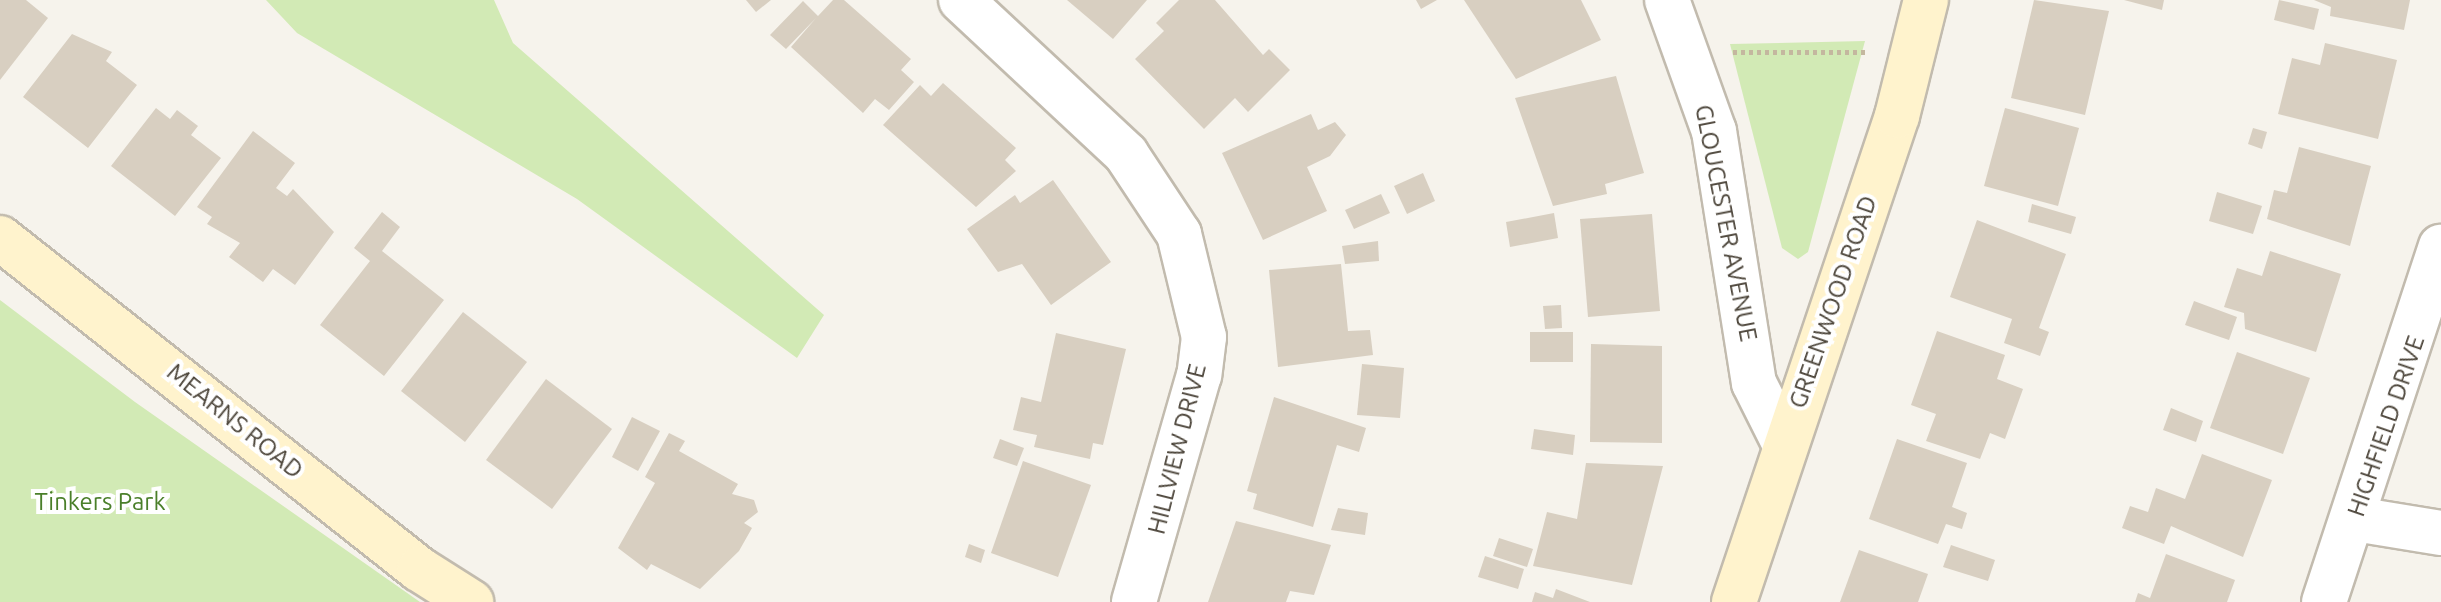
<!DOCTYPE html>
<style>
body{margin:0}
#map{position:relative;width:2441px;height:602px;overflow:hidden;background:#f6f3ec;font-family:Ubuntu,sans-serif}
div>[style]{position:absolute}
.green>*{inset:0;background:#d2eab5}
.building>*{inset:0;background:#d8cfc1}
.path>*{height:5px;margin-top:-2.5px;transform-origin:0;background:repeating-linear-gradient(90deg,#c4b79f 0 4px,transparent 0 8px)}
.roads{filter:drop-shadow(2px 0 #c2bbae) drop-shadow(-2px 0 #c2bbae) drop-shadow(0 2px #c2bbae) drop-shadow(0 -2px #c2bbae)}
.street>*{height:44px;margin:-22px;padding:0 22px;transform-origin:22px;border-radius:22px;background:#fff}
.secondary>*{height:44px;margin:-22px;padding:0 22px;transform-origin:22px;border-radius:22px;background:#fff3cd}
span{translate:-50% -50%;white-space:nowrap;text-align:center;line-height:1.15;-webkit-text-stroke:8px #fff;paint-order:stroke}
.street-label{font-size:24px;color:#4b4439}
.park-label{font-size:24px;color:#4a7f2a}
</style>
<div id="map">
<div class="green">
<i style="clip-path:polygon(266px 0,494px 0,513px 43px,824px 315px,797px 358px,577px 199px,297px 33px)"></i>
<i style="clip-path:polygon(1865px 41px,1808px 252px,1798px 259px,1782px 248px,1730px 44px)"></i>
<i style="clip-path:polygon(0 300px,135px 402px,420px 602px,0 602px)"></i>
</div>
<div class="building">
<i style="clip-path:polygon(0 0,26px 0,48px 18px,0 80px)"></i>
<i style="clip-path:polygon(746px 0,771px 0,756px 12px)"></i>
<i style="clip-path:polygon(833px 0,844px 0,911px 59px,901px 70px,914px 82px,889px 110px,875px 99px,863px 113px,791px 47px,816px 18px,786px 49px,770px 35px,803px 1px,818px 16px)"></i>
<i style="clip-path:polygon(1067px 0,1147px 0,1113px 39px)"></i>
<i style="clip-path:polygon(1179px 0,1215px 0,1263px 55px,1269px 49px,1290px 70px,1248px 112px,1235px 98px,1204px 129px,1135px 59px,1164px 31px,1156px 23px)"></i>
<i style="clip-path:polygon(1416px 0,1437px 0,1421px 9px)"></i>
<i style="clip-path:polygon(1464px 0,1581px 0,1601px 40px,1516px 79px)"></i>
<i style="clip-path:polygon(2034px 0,2109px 11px,2085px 115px,2011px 98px)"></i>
<i style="clip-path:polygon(2124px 0,2164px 0,2162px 10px)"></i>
<i style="clip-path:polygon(2279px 0,2319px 9px,2314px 30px,2274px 20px)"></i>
<i style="clip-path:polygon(2314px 0,2410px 0,2404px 30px,2330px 16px,2331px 7px)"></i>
<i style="clip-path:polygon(72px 34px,112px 52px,106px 61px,137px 85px,88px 148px,23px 97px)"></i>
<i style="clip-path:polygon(2325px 43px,2397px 60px,2378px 139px,2278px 114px,2292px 58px,2320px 65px)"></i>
<i style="clip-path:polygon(1616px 76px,1644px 173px,1605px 184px,1607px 194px,1553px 206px,1515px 98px)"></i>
<i style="clip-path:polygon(943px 83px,1016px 148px,1005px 160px,1016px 171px,976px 207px,883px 125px,920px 85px,931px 96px)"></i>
<i style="clip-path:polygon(156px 108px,170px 119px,177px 110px,198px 126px,191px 135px,221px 158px,175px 216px,111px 166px)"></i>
<i style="clip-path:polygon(2005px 108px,2079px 128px,2058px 206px,1984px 186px)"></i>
<i style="clip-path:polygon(1311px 114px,1318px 130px,1335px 122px,1346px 135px,1330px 156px,1307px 167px,1327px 211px,1263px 240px,1222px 153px)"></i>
<i style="clip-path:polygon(2253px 128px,2267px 132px,2262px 149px,2248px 144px)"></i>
<i style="clip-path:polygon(253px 131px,295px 163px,276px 188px,287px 196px,293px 189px,334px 232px,295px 285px,273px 269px,263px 282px,229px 257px,240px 243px,207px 224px,212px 217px,197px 207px)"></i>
<i style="clip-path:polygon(2299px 147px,2371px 166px,2350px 246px,2267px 219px,2274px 190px,2287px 193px)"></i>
<i style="clip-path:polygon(1423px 173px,1435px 201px,1407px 214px,1394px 186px)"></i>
<i style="clip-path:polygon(1053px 180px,1111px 262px,1051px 305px,1022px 264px,998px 272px,967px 229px,1015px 195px,1020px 203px)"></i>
<i style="clip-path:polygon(2217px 192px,2262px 206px,2253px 234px,2209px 221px)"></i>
<i style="clip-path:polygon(1381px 194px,1390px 213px,1354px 229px,1345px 210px)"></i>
<i style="clip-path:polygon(2032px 204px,2076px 217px,2071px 234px,2028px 222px)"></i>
<i style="clip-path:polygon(382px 212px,400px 227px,382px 251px,444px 300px,384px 376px,320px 325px,370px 261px,354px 248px)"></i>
<i style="clip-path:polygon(1554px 213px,1558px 238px,1510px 247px,1506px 222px)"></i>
<i style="clip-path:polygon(1652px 214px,1660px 311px,1588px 317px,1580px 219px)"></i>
<i style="clip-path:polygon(1977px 220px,2066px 254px,2039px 328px,2049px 332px,2040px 356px,2004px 343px,2012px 319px,1950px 297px)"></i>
<i style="clip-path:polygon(1378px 241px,1379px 261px,1345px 264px,1342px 246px)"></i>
<i style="clip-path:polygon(2270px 251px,2341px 274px,2316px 352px,2245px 329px,2244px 313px,2224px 307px,2237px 268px,2262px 276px)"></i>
<i style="clip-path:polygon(1341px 264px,1348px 331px,1370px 330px,1373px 355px,1278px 367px,1269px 270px)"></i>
<i style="clip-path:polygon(2194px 301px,2237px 317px,2229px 340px,2185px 325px)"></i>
<i style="clip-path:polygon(1561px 305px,1562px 328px,1545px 329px,1543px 306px)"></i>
<i style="clip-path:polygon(463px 312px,527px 362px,465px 442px,401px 391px)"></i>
<i style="clip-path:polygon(1937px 331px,2005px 355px,1997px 379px,2023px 389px,2005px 439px,1990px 433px,1980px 459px,1926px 441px,1936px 414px,1911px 405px)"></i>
<i style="clip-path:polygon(1530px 332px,1573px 332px,1573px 362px,1530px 362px)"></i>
<i style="clip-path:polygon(1056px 333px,1126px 349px,1103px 445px,1093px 443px,1090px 459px,1034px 447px,1037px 435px,1013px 430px,1021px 397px,1041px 402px)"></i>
<i style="clip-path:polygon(1591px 344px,1662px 346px,1662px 443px,1590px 442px)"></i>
<i style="clip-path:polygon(2237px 352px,2310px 378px,2283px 454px,2210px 428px)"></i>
<i style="clip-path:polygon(1362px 364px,1404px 368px,1400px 418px,1357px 415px)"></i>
<i style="clip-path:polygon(546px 379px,612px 429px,552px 509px,486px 460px)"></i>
<i style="clip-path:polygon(1274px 397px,1366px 428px,1359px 452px,1337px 445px,1313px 527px,1253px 509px,1257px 494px,1247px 491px)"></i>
<i style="clip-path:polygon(2171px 408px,2203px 421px,2196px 442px,2163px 430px)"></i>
<i style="clip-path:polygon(632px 417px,660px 431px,638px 471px,612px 457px)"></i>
<i style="clip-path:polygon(1534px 429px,1575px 435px,1573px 455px,1531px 449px)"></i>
<i style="clip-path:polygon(669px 433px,685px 441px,679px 451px,738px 484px,732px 494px,754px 500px,758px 512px,744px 523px,752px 528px,739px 551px,700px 589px,651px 564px,647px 570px,618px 548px,655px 483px,645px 477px)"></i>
<i style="clip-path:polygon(1000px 439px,1024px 448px,1017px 466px,993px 458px)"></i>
<i style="clip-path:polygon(1897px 439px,1967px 463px,1952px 507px,1967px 513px,1962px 529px,1946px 524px,1938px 544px,1869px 519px)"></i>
<i style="clip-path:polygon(2202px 454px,2272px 480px,2243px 557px,2171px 526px,2164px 544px,2122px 528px,2130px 506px,2148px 512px,2156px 488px,2185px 499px)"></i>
<i style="clip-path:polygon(1023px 461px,1091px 485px,1058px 577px,991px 553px)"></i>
<i style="clip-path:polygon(1586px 463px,1663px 466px,1632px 585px,1533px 566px,1547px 512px,1577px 519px)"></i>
<i style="clip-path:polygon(1338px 508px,1368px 513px,1365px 535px,1331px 530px)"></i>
<i style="clip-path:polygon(1236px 521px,1331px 545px,1314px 595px,1290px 591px,1286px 602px,1208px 602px)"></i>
<i style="clip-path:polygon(1499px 538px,1533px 549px,1527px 567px,1493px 556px)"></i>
<i style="clip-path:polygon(969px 544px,985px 550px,981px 563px,965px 557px)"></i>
<i style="clip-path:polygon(1951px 545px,1995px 560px,1988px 581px,1943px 567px)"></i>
<i style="clip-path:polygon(1859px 550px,1928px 574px,1918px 602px,1840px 602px)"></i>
<i style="clip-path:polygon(2166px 554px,2235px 580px,2227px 602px,2135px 602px,2138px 593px,2150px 598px)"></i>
<i style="clip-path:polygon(1485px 556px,1524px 569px,1518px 589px,1478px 577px)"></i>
<i style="clip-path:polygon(1556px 589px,1590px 602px,1532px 602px,1535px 592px,1553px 598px)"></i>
</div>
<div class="path">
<i style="left:1733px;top:52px;width:134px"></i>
</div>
<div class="roads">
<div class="street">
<i style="left:961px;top:0;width:226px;rotate:43deg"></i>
<i style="left:1126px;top:154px;width:96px;rotate:56.5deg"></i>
<i style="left:1179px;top:234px;width:106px;rotate:76.4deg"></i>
<i style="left:1204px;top:337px;width:38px;rotate:97deg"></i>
<i style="left:1199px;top:375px;width:236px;rotate:106deg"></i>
<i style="left:1667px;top:0;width:139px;rotate:70.3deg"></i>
<i style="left:1714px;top:131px;width:255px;rotate:81deg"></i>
<i style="left:1754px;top:383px;width:69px;rotate:63.4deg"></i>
<i style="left:2355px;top:519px;width:87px;rotate:9.2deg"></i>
<i style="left:2324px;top:602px;width:374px;rotate:-71.8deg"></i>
</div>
<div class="secondary">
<i style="left:0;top:238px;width:534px;rotate:38.31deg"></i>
<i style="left:419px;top:569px;width:62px;rotate:32.4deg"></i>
<i style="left:1734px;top:602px;width:513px;rotate:-71.46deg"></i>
<i style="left:1897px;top:116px;width:120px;rotate:-76deg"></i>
</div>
</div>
<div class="street-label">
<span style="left:1726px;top:223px;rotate:79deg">GLOUCESTER AVENUE</span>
<span style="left:1833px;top:302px;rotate:-71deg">GREENWOOD ROAD</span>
<span style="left:235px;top:421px;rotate:39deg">MEARNS ROAD</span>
<span style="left:2386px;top:426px;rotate:-71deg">HIGHFIELD DRIVE</span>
<span style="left:1177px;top:449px;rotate:-76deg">HILLVIEW DRIVE</span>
</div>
<div class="park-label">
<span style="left:100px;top:502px">Tinkers Park</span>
</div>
</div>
